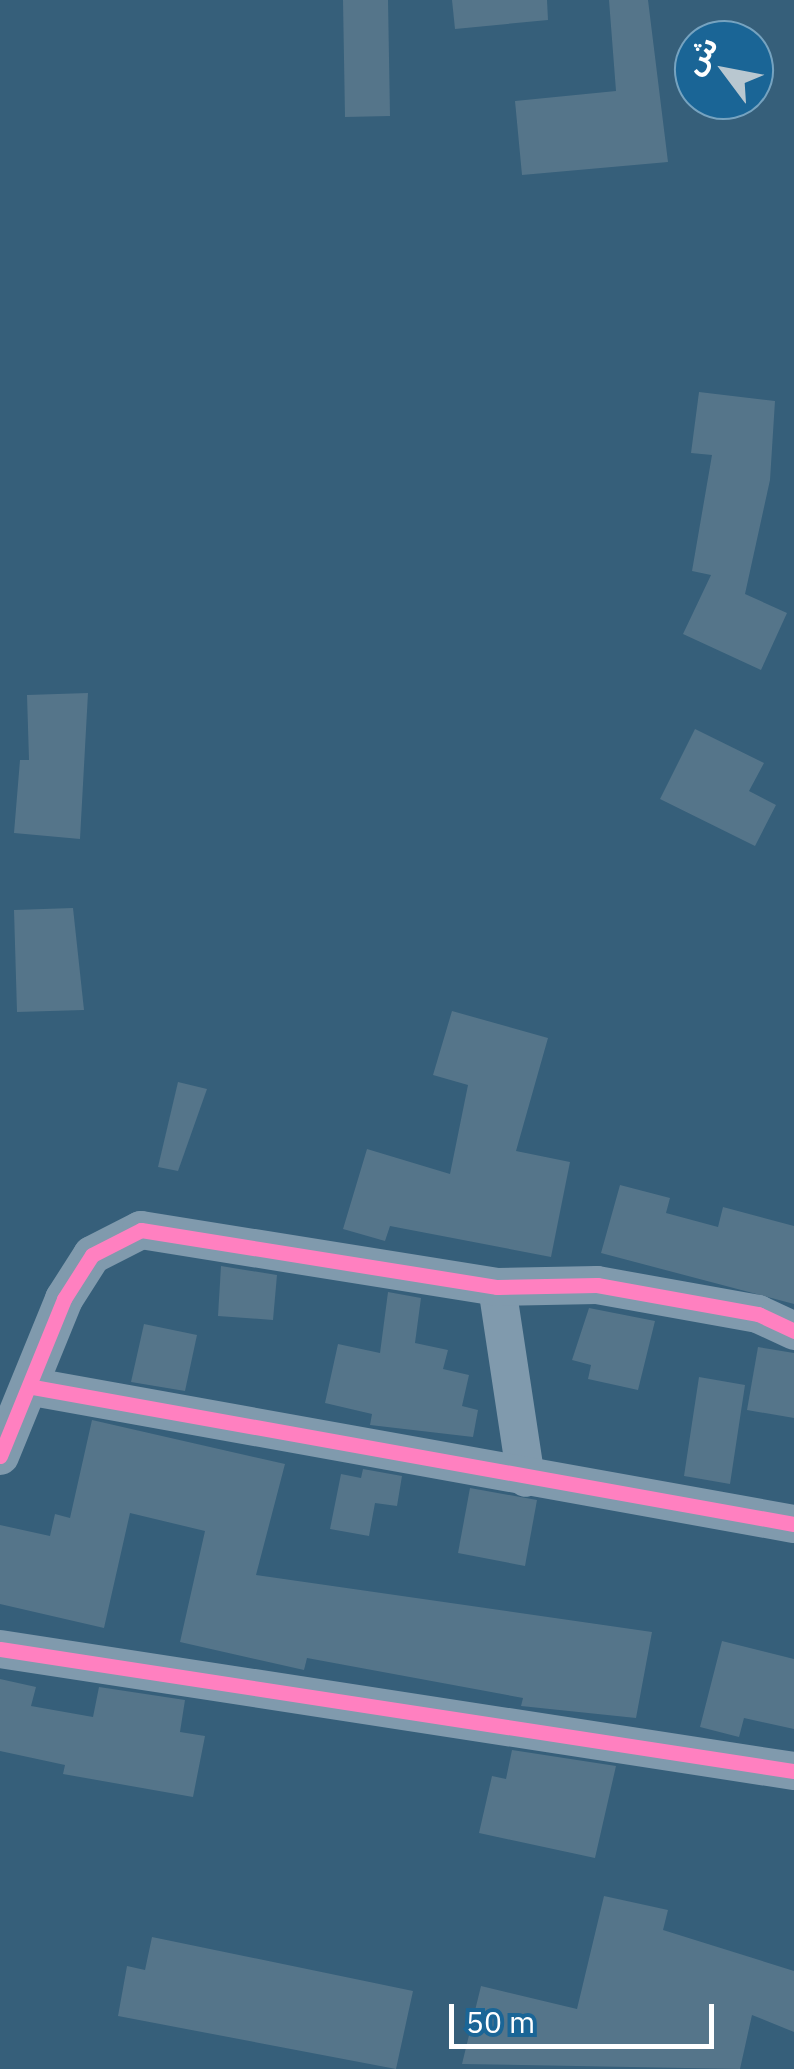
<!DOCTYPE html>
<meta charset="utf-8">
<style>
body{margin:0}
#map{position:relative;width:794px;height:2069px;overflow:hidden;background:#365f7a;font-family:"IBM Plex Sans","Noto Sans Arabic",sans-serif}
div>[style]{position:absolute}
.building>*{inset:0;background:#55758a}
.minor>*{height:38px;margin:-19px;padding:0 19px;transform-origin:19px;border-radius:19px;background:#809aad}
.cycleway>*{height:15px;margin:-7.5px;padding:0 7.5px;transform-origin:7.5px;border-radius:7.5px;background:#ff80c0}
span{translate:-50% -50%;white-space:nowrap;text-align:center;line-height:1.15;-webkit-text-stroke:10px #1a6596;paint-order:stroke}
.north{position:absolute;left:674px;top:20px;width:100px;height:100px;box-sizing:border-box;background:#1a6596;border:2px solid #76a3c0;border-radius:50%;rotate:302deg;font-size:28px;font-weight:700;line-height:40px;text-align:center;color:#fff}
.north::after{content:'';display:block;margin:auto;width:35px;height:45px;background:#b9c7d0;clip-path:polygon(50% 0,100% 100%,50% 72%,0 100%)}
.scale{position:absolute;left:449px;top:2004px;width:265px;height:45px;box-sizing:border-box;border:5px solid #fff;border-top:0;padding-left:12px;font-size:30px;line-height:35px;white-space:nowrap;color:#fff;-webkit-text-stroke:8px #1a6596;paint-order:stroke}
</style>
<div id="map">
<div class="building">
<i style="clip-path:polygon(343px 0,388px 0,390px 116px,345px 117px)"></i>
<i style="clip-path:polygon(452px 0,547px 0,548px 20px,455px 29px)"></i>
<i style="clip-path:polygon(609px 0,648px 0,668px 162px,522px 175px,515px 101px,616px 91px)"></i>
<i style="clip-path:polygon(699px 392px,775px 401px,770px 480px,745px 594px,787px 613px,761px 670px,683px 634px,711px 575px,692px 571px,712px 455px,691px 453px)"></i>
<i style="clip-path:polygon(88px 693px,80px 839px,14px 833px,20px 760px,29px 760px,27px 695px)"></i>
<i style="clip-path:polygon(695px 729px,764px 763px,749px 791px,776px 805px,755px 846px,660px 799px)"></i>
<i style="clip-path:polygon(73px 908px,84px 1010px,17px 1012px,14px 910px)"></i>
<i style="clip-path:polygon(452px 1011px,548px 1038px,516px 1151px,570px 1162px,551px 1257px,390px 1226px,385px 1241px,343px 1229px,367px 1149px,450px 1174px,468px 1085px,433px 1075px)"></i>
<i style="clip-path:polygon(178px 1082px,207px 1089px,178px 1171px,158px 1167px)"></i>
<i style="clip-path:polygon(620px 1185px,670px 1198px,666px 1213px,718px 1227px,723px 1207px,794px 1226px,794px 1304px,601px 1253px)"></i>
<i style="clip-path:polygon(221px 1266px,277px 1275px,273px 1320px,218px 1316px)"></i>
<i style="clip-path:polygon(388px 1292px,421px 1298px,415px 1343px,448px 1350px,443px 1369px,469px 1375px,462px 1406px,478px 1410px,473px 1437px,370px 1425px,372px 1414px,325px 1403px,338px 1344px,380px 1353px)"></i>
<i style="clip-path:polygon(589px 1308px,655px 1321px,638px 1390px,588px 1379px,591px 1365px,572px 1360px)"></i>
<i style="clip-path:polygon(144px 1324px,197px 1335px,185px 1391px,131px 1382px)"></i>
<i style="clip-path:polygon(758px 1347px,794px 1353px,794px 1418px,747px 1410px)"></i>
<i style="clip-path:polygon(699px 1377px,745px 1385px,730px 1484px,684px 1476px)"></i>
<i style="clip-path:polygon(92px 1420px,285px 1464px,256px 1575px,652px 1632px,636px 1718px,521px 1706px,523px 1698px,307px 1658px,304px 1670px,180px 1642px,205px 1531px,130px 1513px,104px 1628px,0 1604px,0 1525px,50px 1536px,55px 1514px,70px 1518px)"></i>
<i style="clip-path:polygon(363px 1469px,402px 1476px,397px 1506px,375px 1503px,369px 1536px,330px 1529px,341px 1474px,361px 1478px)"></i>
<i style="clip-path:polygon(470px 1488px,537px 1500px,525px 1566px,458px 1553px)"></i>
<i style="clip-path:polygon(722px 1641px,794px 1659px,794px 1729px,744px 1718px,739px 1737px,700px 1727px)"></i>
<i style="clip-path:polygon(0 1679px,36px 1687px,31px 1706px,93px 1717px,99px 1687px,185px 1700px,180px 1732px,205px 1736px,193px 1797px,63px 1774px,65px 1765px,0 1751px)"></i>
<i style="clip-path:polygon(512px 1750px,616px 1766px,595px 1858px,479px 1833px,492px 1776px,506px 1779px)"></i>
<i style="clip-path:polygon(604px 1896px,668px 1910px,663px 1930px,794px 1971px,794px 2032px,752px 2015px,740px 2069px,462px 2064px,481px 1986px,577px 2009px)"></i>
<i style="clip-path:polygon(152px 1937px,413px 1991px,396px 2069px,118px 2016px,127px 1966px,145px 1970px)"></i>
</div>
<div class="minor">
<i style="left:497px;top:1287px;width:193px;rotate:81.4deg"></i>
<i style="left:33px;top:1387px;width:773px;rotate:10.21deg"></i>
<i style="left:0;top:1456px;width:170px;rotate:-67.8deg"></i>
<i style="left:64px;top:1299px;width:52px;rotate:-57.5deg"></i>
<i style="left:92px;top:1255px;width:55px;rotate:-27deg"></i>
<i style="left:141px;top:1230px;width:361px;rotate:9.1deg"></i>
<i style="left:497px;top:1287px;width:100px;rotate:-1.1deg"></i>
<i style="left:597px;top:1285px;width:164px;rotate:10.2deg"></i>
<i style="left:758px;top:1314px;width:40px;rotate:25deg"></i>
<i style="left:0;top:1649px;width:803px;rotate:8.74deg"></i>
</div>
<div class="cycleway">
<i style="left:33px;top:1387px;width:773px;rotate:10.21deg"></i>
<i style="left:0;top:1456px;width:170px;rotate:-67.8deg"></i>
<i style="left:64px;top:1299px;width:52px;rotate:-57.5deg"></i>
<i style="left:92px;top:1255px;width:55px;rotate:-27deg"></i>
<i style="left:141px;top:1230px;width:361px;rotate:9.1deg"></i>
<i style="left:497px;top:1287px;width:100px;rotate:-1.1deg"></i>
<i style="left:597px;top:1285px;width:164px;rotate:10.2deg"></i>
<i style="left:758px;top:1314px;width:40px;rotate:25deg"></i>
<i style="left:0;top:1649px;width:803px;rotate:8.74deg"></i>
</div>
<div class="north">ش</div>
<div class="scale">50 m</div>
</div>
